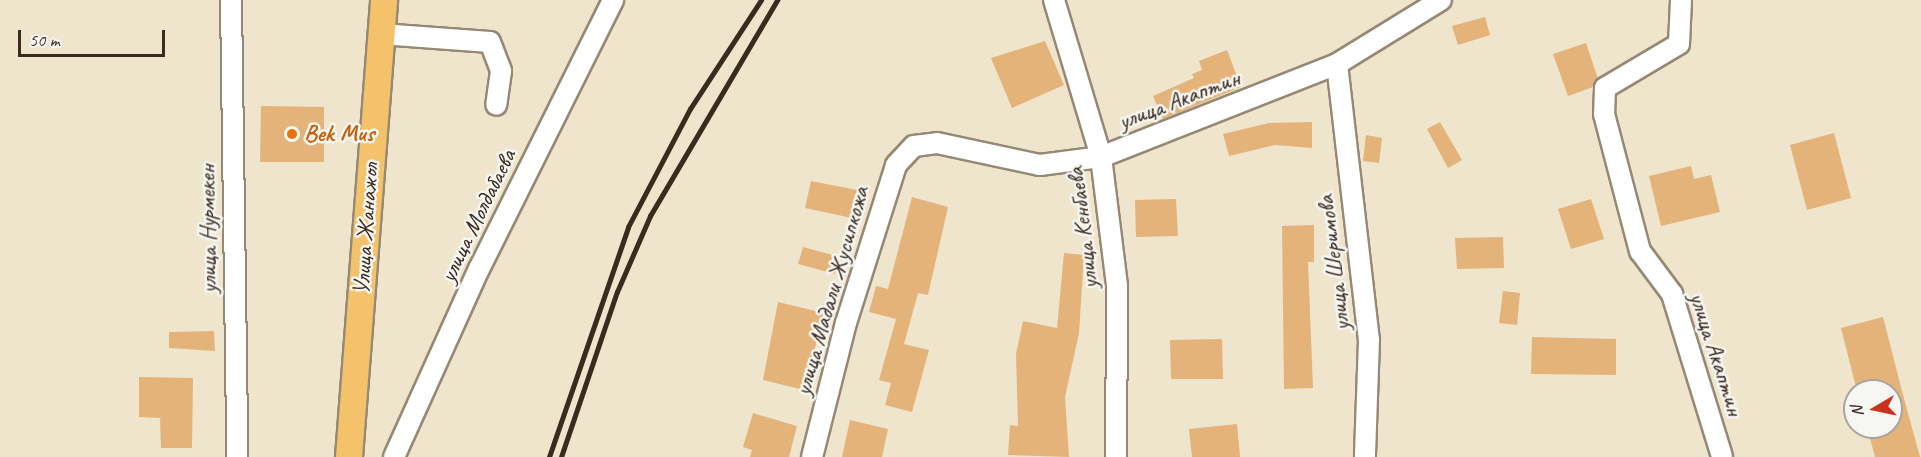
<!DOCTYPE html>
<meta charset="utf-8">
<style>
body{margin:0}
#map{position:relative;width:1921px;height:457px;overflow:hidden;background:#efe5cc;font-family:Caveat,sans-serif}
div>[style]{position:absolute}
.building>*{inset:0;background:#e3b379}
.roads{filter:drop-shadow(2px 0 #958875) drop-shadow(-2px 0 #958875) drop-shadow(0 2px #958875) drop-shadow(0 -2px #958875)}
.minor>*{height:20px;margin:-10px;padding:0 10px;transform-origin:10px;border-radius:10px;background:#fff}
.major>*{height:26px;margin:-13px;padding:0 13px;transform-origin:13px;border-radius:13px;background:#f3c26a}
.rail>*{height:4.5px;margin:-2.25px;padding:0 2.25px;transform-origin:2.25px;border-radius:2.25px;background:#3b2a1e}
.dots>*{width:16px;height:16px;translate:-50% -50%;box-sizing:border-box;border:3px solid #f6f6f2;border-radius:50%}
span{translate:-50% -50%;white-space:nowrap;text-align:center;line-height:1.15;-webkit-text-stroke:5px #f6f6f2;paint-order:stroke}
.street-label{font-size:24px;color:#3b2a1e}
.food-label{font-size:24px;color:#c56008;font-weight:700}
.left{translate:0 -50%;text-align:left}
.north{position:absolute;left:1843px;top:379px;width:60px;height:60px;box-sizing:border-box;background:#f6f6f2;border:2px solid #aba49d;border-radius:50%;rotate:261deg;font-size:16px;font-weight:700;line-height:24px;text-align:center;color:#3b2a1e}
.north::after{content:'';display:block;margin:auto;width:21px;height:27px;background:#c8321e;clip-path:polygon(50% 0,100% 100%,50% 72%,0 100%)}
.scale{position:absolute;left:18px;top:30px;width:147px;height:27px;box-sizing:border-box;border:3px solid #3b2a1e;border-top:0;padding-left:8px;font-size:18px;line-height:21px;white-space:nowrap;color:#3b2a1e;-webkit-text-stroke:4px #f6f6f2;paint-order:stroke}
</style>
<div id="map">
<div class="building">
<i style="clip-path:polygon(1485px 17px,1490px 35px,1458px 45px,1452px 26px)"></i>
<i style="clip-path:polygon(1045px 41px,1064px 85px,1012px 108px,991px 58px)"></i>
<i style="clip-path:polygon(1586px 43px,1598px 79px,1593px 87px,1568px 96px,1553px 54px)"></i>
<i style="clip-path:polygon(1227px 50px,1241px 87px,1163px 119px,1153px 96px,1194px 78px,1192px 74px,1202px 70px,1199px 61px)"></i>
<i style="clip-path:polygon(261px 106px,324px 107px,324px 162px,260px 162px)"></i>
<i style="clip-path:polygon(1312px 122px,1312px 148px,1275px 145px,1229px 156px,1223px 134px,1269px 123px)"></i>
<i style="clip-path:polygon(1440px 122px,1462px 160px,1448px 168px,1427px 129px)"></i>
<i style="clip-path:polygon(1834px 133px,1851px 198px,1807px 210px,1790px 145px)"></i>
<i style="clip-path:polygon(1366px 135px,1382px 138px,1379px 163px,1363px 161px)"></i>
<i style="clip-path:polygon(1691px 166px,1694px 179px,1711px 175px,1720px 212px,1661px 226px,1649px 176px)"></i>
<i style="clip-path:polygon(811px 181px,857px 190px,852px 218px,805px 208px)"></i>
<i style="clip-path:polygon(912px 197px,948px 207px,928px 295px,918px 293px,904px 344px,929px 350px,912px 412px,885px 405px,891px 383px,879px 380px,896px 319px,869px 312px,876px 286px,888px 289px)"></i>
<i style="clip-path:polygon(1176px 199px,1178px 236px,1136px 237px,1135px 200px)"></i>
<i style="clip-path:polygon(1591px 199px,1604px 239px,1571px 249px,1558px 209px)"></i>
<i style="clip-path:polygon(1314px 225px,1314px 262px,1308px 262px,1313px 388px,1284px 389px,1282px 226px)"></i>
<i style="clip-path:polygon(1503px 237px,1504px 268px,1457px 269px,1455px 238px)"></i>
<i style="clip-path:polygon(803px 247px,840px 257px,835px 274px,798px 264px)"></i>
<i style="clip-path:polygon(1064px 253px,1084px 255px,1079px 333px,1065px 397px,1069px 457px,1008px 455px,1010px 425px,1018px 426px,1016px 354px,1023px 321px,1057px 328px)"></i>
<i style="clip-path:polygon(1503px 291px,1520px 293px,1517px 325px,1499px 323px)"></i>
<i style="clip-path:polygon(778px 302px,824px 313px,804px 390px,763px 380px)"></i>
<i style="clip-path:polygon(1883px 317px,1902px 391px,1920px 457px,1875px 457px,1867px 427px,1891px 427px,1891px 391px,1857px 391px,1841px 328px)"></i>
<i style="clip-path:polygon(214px 331px,215px 351px,169px 348px,169px 332px)"></i>
<i style="clip-path:polygon(1532px 337px,1616px 339px,1616px 375px,1531px 374px)"></i>
<i style="clip-path:polygon(1222px 339px,1223px 379px,1171px 379px,1170px 340px)"></i>
<i style="clip-path:polygon(139px 377px,193px 378px,192px 448px,161px 448px,160px 418px,139px 417px)"></i>
<i style="clip-path:polygon(753px 413px,797px 426px,789px 457px,750px 457px,752px 450px,743px 447px)"></i>
<i style="clip-path:polygon(850px 420px,888px 429px,882px 457px,842px 457px)"></i>
<i style="clip-path:polygon(1237px 424px,1240px 457px,1192px 457px,1189px 429px)"></i>
</div>
<div class="roads">
<div class="minor">
<i style="left:231px;top:0;width:457px;rotate:89.2deg"></i>
<i style="left:1054px;top:0;width:164px;rotate:73.3deg"></i>
<i style="left:1101px;top:157px;width:130px;rotate:82.9deg"></i>
<i style="left:1117px;top:286px;width:171px;rotate:90.3deg"></i>
<i style="left:1681px;top:0;width:44px;rotate:92.6deg"></i>
<i style="left:1679px;top:44px;width:86px;rotate:149.3deg"></i>
<i style="left:1605px;top:88px;width:26px;rotate:92deg"></i>
<i style="left:1604px;top:114px;width:142px;rotate:75.3deg"></i>
<i style="left:1640px;top:251px;width:54px;rotate:53.3deg"></i>
<i style="left:1672px;top:294px;width:170px;rotate:72.9deg"></i>
<i style="left:381px;top:34px;width:109px;rotate:4.2deg"></i>
<i style="left:490px;top:42px;width:31px;rotate:69deg"></i>
<i style="left:501px;top:71px;width:34px;rotate:98deg"></i>
<i style="left:1337px;top:64px;width:278px;rotate:83.4deg"></i>
<i style="left:1369px;top:340px;width:117px;rotate:92deg"></i>
<i style="left:394px;top:457px;width:206px;rotate:-65.7deg"></i>
<i style="left:479px;top:269px;width:301px;rotate:-63.5deg"></i>
<i style="left:812px;top:457px;width:138px;rotate:-75.8deg"></i>
<i style="left:846px;top:323px;width:166px;rotate:-72.4deg"></i>
<i style="left:896px;top:165px;width:26px;rotate:-47deg"></i>
<i style="left:914px;top:146px;width:23px;rotate:-7deg"></i>
<i style="left:937px;top:143px;width:105px;rotate:12.1deg"></i>
<i style="left:1040px;top:165px;width:62px;rotate:-7.5deg"></i>
<i style="left:1101px;top:157px;width:254px;rotate:-21.5deg"></i>
<i style="left:1337px;top:64px;width:122px;rotate:-31.6deg"></i>
</div>
<div class="major">
<i style="left:349px;top:457px;width:458px;rotate:-85.6deg"></i>
</div>
</div>
<div class="rail">
<i style="left:549px;top:457px;width:243px;rotate:-71deg"></i>
<i style="left:628px;top:227px;width:133px;rotate:-62.3deg"></i>
<i style="left:690px;top:109px;width:130px;rotate:-56.9deg"></i>
<i style="left:561px;top:457px;width:174px;rotate:-71.3deg"></i>
<i style="left:617px;top:292px;width:83px;rotate:-66.5deg"></i>
<i style="left:650px;top:216px;width:251px;rotate:-59.5deg"></i>
</div>
<div class="dots">
<i style="left:292px;top:134px;background:#e8710a"></i>
</div>
<div class="street-label">
<span style="left:1179px;top:100px;rotate:-21deg">улица Акаптин</span>
<span style="left:478px;top:216px;rotate:-64deg">улица Молдабаева</span>
<span style="left:1083px;top:228px;rotate:-97deg">улица Кенбаева</span>
<span style="left:208px;top:229px;rotate:-91deg">улица Нурмекен</span>
<span style="left:366px;top:229px;rotate:-86deg">Улица Жанажол</span>
<span style="left:1334px;top:263px;rotate:-97deg">улица Шеримова</span>
<span style="left:832px;top:291px;rotate:-74deg">улица Мадали Жусипкожа</span>
<span style="left:1716px;top:354px;rotate:72deg">улица Акаптин</span>
</div>
<div class="food-label">
<span class="left" style="left:304px;top:134px">Bek Mus</span>
</div>
<div class="north">N</div>
<div class="scale">50 m</div>
</div>
